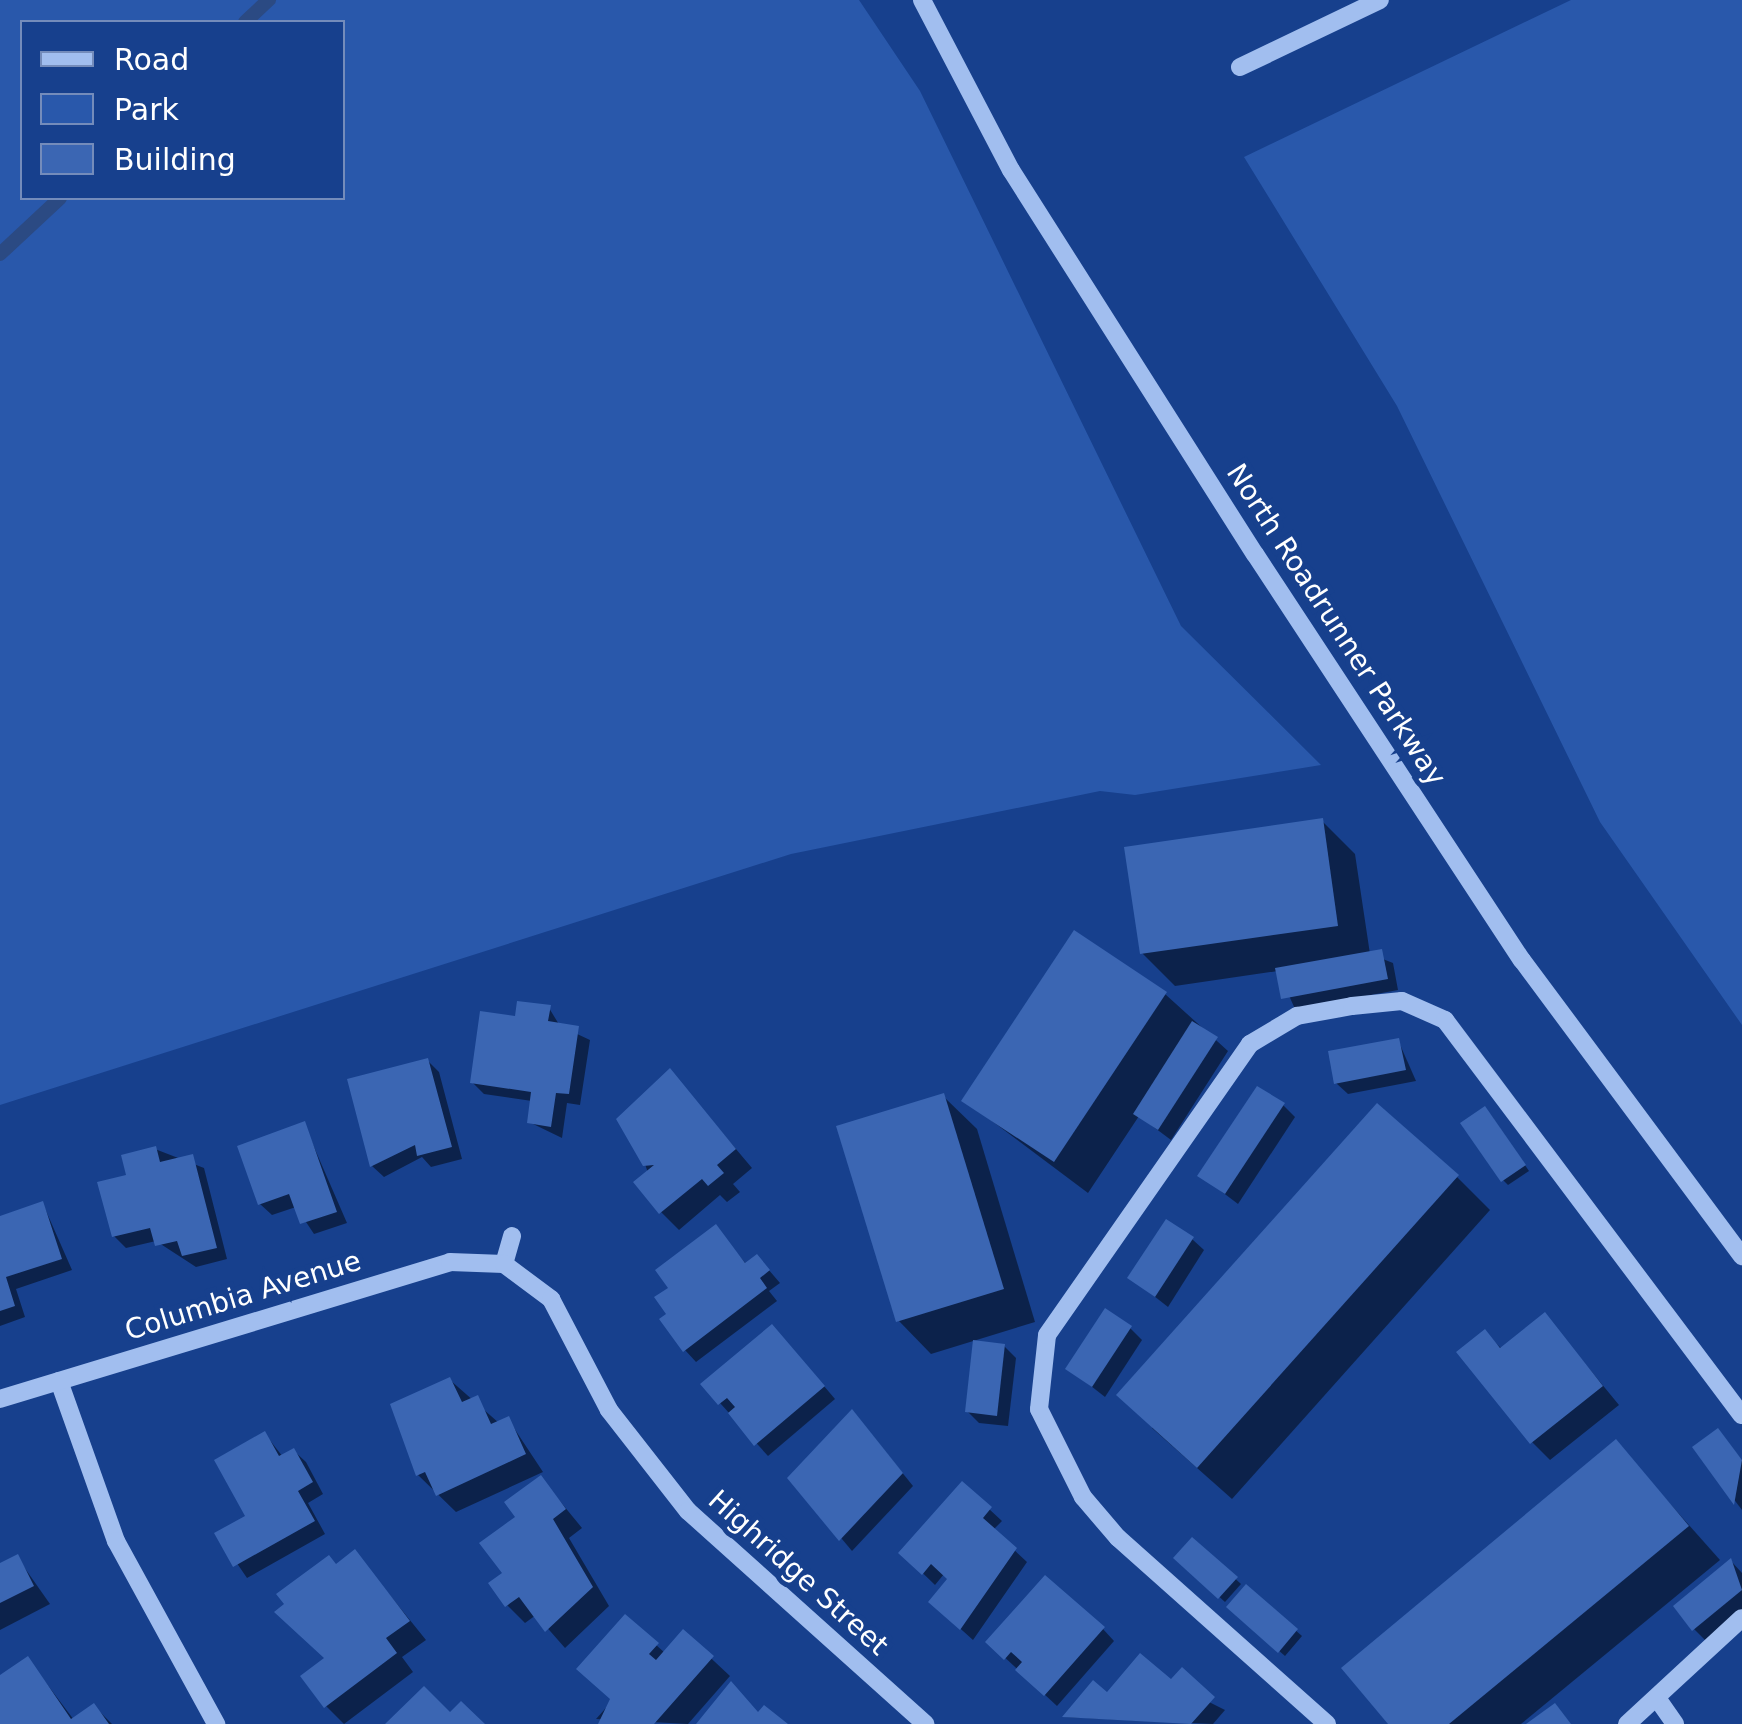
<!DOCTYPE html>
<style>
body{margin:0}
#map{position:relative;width:1742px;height:1724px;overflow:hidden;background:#17408d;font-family:"DejaVu Sans",sans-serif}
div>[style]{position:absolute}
.green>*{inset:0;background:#2958ab}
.shadow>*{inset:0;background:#0007}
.stream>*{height:14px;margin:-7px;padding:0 7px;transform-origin:7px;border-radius:7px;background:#2b4a83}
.building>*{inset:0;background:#3b66b3}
.minor>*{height:18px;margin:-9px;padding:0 9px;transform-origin:9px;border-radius:9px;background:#a1beef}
span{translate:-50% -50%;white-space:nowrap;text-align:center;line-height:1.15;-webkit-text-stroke:10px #17408d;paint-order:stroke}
.street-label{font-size:28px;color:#fff}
.legend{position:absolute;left:20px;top:20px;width:325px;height:180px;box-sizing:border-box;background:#17408d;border:2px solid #748cbb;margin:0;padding:12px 18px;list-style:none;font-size:30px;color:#fff}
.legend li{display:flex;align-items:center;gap:20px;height:50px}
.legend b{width:50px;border:2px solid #748cbb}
</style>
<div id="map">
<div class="green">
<i style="clip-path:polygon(evenodd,0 0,859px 0,920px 91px,1181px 626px,1321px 765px,1135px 795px,1100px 791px,791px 854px,0 1105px,0 0,342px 22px,342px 198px,22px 198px,22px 22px,342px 22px)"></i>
<i style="clip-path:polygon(1571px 0,1742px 0,1742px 1025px,1600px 822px,1397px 406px,1244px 157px)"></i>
</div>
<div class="shadow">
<i style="clip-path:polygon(1322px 821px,1355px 854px,1370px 954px,1393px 963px,1398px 990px,1295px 1009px,1278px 971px,1175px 986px,1142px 953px)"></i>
<i style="clip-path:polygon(1165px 994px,1228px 1051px,1171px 1140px,1139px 1116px,1088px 1193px,964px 1100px)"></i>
<i style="clip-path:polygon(549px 1008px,560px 1026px,590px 1040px,580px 1105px,567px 1103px,562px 1138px,529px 1122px,532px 1101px,484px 1094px,472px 1082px,517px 1019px)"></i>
<i style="clip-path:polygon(1398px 1040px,1416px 1081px,1348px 1094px,1336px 1083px)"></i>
<i style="clip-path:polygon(427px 1060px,439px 1072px,462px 1159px,431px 1167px,422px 1157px,384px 1177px,372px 1166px)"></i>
<i style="clip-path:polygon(670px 1071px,752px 1168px,733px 1184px,740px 1192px,727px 1202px,720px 1195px,679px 1230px,661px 1212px,645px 1164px)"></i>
<i style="clip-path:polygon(943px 1096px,977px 1129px,1035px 1322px,931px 1354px,898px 1320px)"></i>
<i style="clip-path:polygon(1283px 1105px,1295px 1117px,1238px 1204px,1201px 1176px)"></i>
<i style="clip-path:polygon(1490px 1114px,1529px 1171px,1508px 1185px,1503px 1180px)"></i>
<i style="clip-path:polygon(304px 1124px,347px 1223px,314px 1234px,296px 1207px,272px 1215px,260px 1204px)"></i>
<i style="clip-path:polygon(155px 1149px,204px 1168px,227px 1259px,196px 1267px,156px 1241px,126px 1248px,114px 1236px,129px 1176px)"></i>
<i style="clip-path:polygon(1457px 1177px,1490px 1210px,1232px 1499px,1152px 1428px)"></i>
<i style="clip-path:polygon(43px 1204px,72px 1270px,16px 1289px,25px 1317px,0 1326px,0 1218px)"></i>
<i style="clip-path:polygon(716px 1228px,747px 1265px,768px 1269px,780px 1283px,769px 1291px,777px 1301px,696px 1362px,685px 1350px,671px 1288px)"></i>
<i style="clip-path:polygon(1192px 1239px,1204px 1250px,1168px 1307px,1131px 1278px)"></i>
<i style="clip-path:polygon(1545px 1315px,1619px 1405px,1550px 1460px,1532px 1442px,1485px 1333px,1502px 1349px)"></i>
<i style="clip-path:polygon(1130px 1328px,1142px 1340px,1105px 1397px,1068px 1368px)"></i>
<i style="clip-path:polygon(784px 1339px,835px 1399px,768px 1456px,720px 1403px)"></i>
<i style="clip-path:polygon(1004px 1346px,1016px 1358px,1008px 1426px,979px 1423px,967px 1411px)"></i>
<i style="clip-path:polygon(450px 1380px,499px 1423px,508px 1419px,543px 1472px,456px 1512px,418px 1475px)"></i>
<i style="clip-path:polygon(863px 1424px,913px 1486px,852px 1551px,791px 1478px)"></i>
<i style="clip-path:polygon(1717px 1431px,1742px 1460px,1742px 1510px,1695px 1448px)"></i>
<i style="clip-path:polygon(265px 1434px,283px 1457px,294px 1451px,306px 1462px,323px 1494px,308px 1503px,325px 1534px,247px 1578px,217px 1534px,248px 1517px)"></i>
<i style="clip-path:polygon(1616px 1443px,1720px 1560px,1521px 1724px,1391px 1724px)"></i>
<i style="clip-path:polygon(541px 1478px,582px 1528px,569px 1538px,609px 1606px,565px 1648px,536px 1615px,525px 1623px,507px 1605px,519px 1518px)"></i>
<i style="clip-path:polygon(962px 1484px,1002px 1521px,993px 1530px,1027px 1562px,973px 1640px,943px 1613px,950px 1580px,944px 1574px,935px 1585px,902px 1553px)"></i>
<i style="clip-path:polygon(1193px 1540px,1241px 1584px,1225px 1602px,1176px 1558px)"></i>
<i style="clip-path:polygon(355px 1552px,426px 1640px,402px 1657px,413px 1672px,344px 1724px,326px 1706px,327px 1658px,288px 1605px)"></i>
<i style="clip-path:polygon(17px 1557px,50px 1604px,0 1630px,0 1566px)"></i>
<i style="clip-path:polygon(1731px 1561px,1742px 1573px,1742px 1611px,1706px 1641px,1694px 1629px)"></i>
<i style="clip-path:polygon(1246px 1587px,1302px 1636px,1285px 1656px,1229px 1607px)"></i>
<i style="clip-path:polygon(625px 1617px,665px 1653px,684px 1633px,730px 1676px,688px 1724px,596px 1719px,613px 1700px)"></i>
<i style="clip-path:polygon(1103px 1629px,1114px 1641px,1057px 1706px,1000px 1653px)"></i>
<i style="clip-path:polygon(28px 1659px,74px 1720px,94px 1706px,112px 1724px,0 1724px,0 1678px)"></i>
<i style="clip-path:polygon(1171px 1683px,1225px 1710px,1213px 1724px,1065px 1717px,1107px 1695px)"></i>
</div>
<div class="stream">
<i style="left:245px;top:22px;width:33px;rotate:-43deg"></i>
<i style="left:0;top:254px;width:82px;rotate:-43deg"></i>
</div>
<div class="building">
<i style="clip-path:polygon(1323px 818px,1338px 926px,1140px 954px,1124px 847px)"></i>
<i style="clip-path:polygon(1074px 930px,1167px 992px,1054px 1162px,961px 1101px)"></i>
<i style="clip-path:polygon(1382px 949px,1388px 979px,1281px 999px,1275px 968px)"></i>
<i style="clip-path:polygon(517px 1001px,551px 1005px,548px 1021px,579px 1026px,569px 1094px,556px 1093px,551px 1127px,527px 1123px,531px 1092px,470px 1083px,480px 1011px,515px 1016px)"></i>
<i style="clip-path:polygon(1192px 1021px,1218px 1037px,1158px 1130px,1133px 1114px)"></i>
<i style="clip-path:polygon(1399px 1038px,1406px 1070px,1334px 1084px,1328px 1051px)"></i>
<i style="clip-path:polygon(428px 1058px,452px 1147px,417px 1156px,415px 1145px,370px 1167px,347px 1079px)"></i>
<i style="clip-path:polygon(670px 1068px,736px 1149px,717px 1165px,724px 1173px,708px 1186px,702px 1179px,659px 1214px,633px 1182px,654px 1165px,643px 1166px,616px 1119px)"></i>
<i style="clip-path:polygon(1257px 1086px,1285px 1103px,1225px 1194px,1197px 1176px)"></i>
<i style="clip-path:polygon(944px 1093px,1004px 1289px,896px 1322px,836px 1126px)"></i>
<i style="clip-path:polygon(1377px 1103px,1459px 1175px,1197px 1468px,1116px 1395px)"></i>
<i style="clip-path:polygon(1485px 1106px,1526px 1165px,1501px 1182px,1460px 1123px)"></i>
<i style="clip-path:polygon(305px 1121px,337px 1212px,300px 1224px,289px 1194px,258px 1205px,237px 1146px)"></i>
<i style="clip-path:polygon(156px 1146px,160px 1162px,193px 1154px,217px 1248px,182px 1256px,177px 1241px,155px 1246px,150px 1228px,112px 1237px,97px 1182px,126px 1175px,121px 1155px)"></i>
<i style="clip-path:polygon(43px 1201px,62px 1259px,6px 1277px,15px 1306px,0 1311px,0 1216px)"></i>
<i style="clip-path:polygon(1166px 1219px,1194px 1237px,1155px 1297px,1127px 1278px)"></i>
<i style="clip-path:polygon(716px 1224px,745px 1263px,757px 1254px,770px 1270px,760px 1278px,767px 1288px,683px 1352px,659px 1319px,666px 1314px,654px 1297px,668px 1288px,655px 1270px)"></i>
<i style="clip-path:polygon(1105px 1308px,1132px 1326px,1092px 1387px,1065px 1369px)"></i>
<i style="clip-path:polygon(1545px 1312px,1603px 1386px,1530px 1444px,1456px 1352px,1485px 1329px,1500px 1348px)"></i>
<i style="clip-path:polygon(772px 1324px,825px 1386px,754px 1446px,728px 1413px,735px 1407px,727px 1398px,718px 1405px,700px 1384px)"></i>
<i style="clip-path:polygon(973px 1340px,1005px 1344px,997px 1416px,965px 1412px)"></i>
<i style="clip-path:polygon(450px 1377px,462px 1402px,478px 1395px,491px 1424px,509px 1416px,526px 1454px,436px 1496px,425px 1472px,416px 1476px,390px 1404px)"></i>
<i style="clip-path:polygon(852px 1409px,903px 1473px,839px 1541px,787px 1478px)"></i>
<i style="clip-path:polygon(1718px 1428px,1742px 1460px,1734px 1505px,1692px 1447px)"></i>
<i style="clip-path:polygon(265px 1431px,279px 1456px,294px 1448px,313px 1482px,298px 1491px,315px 1521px,233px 1567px,214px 1533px,245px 1516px,214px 1460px)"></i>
<i style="clip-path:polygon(1616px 1439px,1689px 1526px,1449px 1724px,1388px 1724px,1341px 1668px)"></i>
<i style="clip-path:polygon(541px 1475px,566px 1509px,553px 1519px,593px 1587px,545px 1632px,519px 1597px,505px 1607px,488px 1583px,502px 1573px,479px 1543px,515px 1517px,504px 1502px)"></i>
<i style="clip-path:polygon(962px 1481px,992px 1507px,983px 1518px,1017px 1548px,960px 1630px,928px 1602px,947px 1579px,931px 1564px,922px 1575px,898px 1553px)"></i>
<i style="clip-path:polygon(1192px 1537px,1238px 1577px,1218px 1599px,1173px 1558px)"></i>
<i style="clip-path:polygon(355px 1549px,410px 1621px,386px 1638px,397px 1653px,324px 1708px,300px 1676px,324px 1658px,274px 1612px,284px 1604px,276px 1594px,329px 1555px,336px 1564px)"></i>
<i style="clip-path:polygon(18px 1554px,34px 1586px,0 1603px,0 1563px)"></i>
<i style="clip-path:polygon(1731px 1558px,1742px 1590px,1692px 1631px,1673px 1606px)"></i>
<i style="clip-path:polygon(1045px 1575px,1105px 1627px,1044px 1696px,1015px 1670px,1022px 1662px,1011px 1652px,1004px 1660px,985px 1642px)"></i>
<i style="clip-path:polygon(1246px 1584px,1298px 1629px,1278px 1653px,1226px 1607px)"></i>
<i style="clip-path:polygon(625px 1614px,659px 1643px,649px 1654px,656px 1660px,683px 1629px,714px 1656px,654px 1724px,598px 1724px,610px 1699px,576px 1669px)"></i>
<i style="clip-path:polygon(1140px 1653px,1171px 1679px,1182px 1667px,1215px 1697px,1191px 1724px,1062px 1717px,1093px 1680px,1107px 1692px)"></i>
<i style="clip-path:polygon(28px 1656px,71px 1719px,94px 1703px,109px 1724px,0 1724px,0 1675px)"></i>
<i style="clip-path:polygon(731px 1681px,758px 1712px,764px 1705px,788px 1724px,696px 1724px)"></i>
<i style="clip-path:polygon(424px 1686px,450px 1712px,461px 1701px,485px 1724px,385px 1724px)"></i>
<i style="clip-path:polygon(1555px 1703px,1571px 1724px,1526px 1724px)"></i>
</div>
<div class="minor">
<i style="left:922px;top:0;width:192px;rotate:62.4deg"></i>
<i style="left:1011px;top:170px;width:455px;rotate:57.6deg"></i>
<i style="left:1255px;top:554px;width:486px;rotate:56.7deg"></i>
<i style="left:1522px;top:960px;width:369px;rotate:53.4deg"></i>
<i style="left:1240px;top:67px;width:155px;rotate:-25.6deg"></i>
<i style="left:504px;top:1264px;width:29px;rotate:-74deg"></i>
<i style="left:59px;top:1381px;width:170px;rotate:70.4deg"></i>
<i style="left:116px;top:1541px;width:209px;rotate:61.3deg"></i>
<i style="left:0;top:1399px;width:470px;rotate:-16.9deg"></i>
<i style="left:450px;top:1262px;width:54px;rotate:2.1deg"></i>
<i style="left:504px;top:1264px;width:59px;rotate:36.7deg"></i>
<i style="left:551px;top:1299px;width:125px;rotate:62.4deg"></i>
<i style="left:609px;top:1410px;width:128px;rotate:52deg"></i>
<i style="left:688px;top:1511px;width:319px;rotate:41.9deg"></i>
<i style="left:1659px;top:1701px;width:28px;rotate:55deg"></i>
<i style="left:1327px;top:1724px;width:280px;rotate:-138.3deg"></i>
<i style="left:1118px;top:1538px;width:54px;rotate:-130.5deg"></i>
<i style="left:1083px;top:1497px;width:98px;rotate:-116.6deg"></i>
<i style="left:1039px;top:1409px;width:74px;rotate:-83.8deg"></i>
<i style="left:1047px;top:1335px;width:355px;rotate:-55.1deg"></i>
<i style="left:1250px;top:1044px;width:55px;rotate:-30.8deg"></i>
<i style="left:1297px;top:1016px;width:56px;rotate:-10.3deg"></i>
<i style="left:1352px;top:1006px;width:50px;rotate:-5.7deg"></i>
<i style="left:1402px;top:1001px;width:47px;rotate:23.8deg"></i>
<i style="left:1445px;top:1020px;width:494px;rotate:53.1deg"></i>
<i style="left:1627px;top:1724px;width:156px;rotate:-42.7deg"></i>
</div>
<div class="street-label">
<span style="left:1336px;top:625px;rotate:57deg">North Roadrunner Parkway</span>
<span style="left:243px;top:1296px;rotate:-17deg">Columbia Avenue</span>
<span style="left:798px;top:1573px;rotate:42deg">Highridge Street</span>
</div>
<ul class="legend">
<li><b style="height:12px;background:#a1beef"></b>Road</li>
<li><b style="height:28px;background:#2958ab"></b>Park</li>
<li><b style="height:28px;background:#3b66b3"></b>Building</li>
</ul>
</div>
